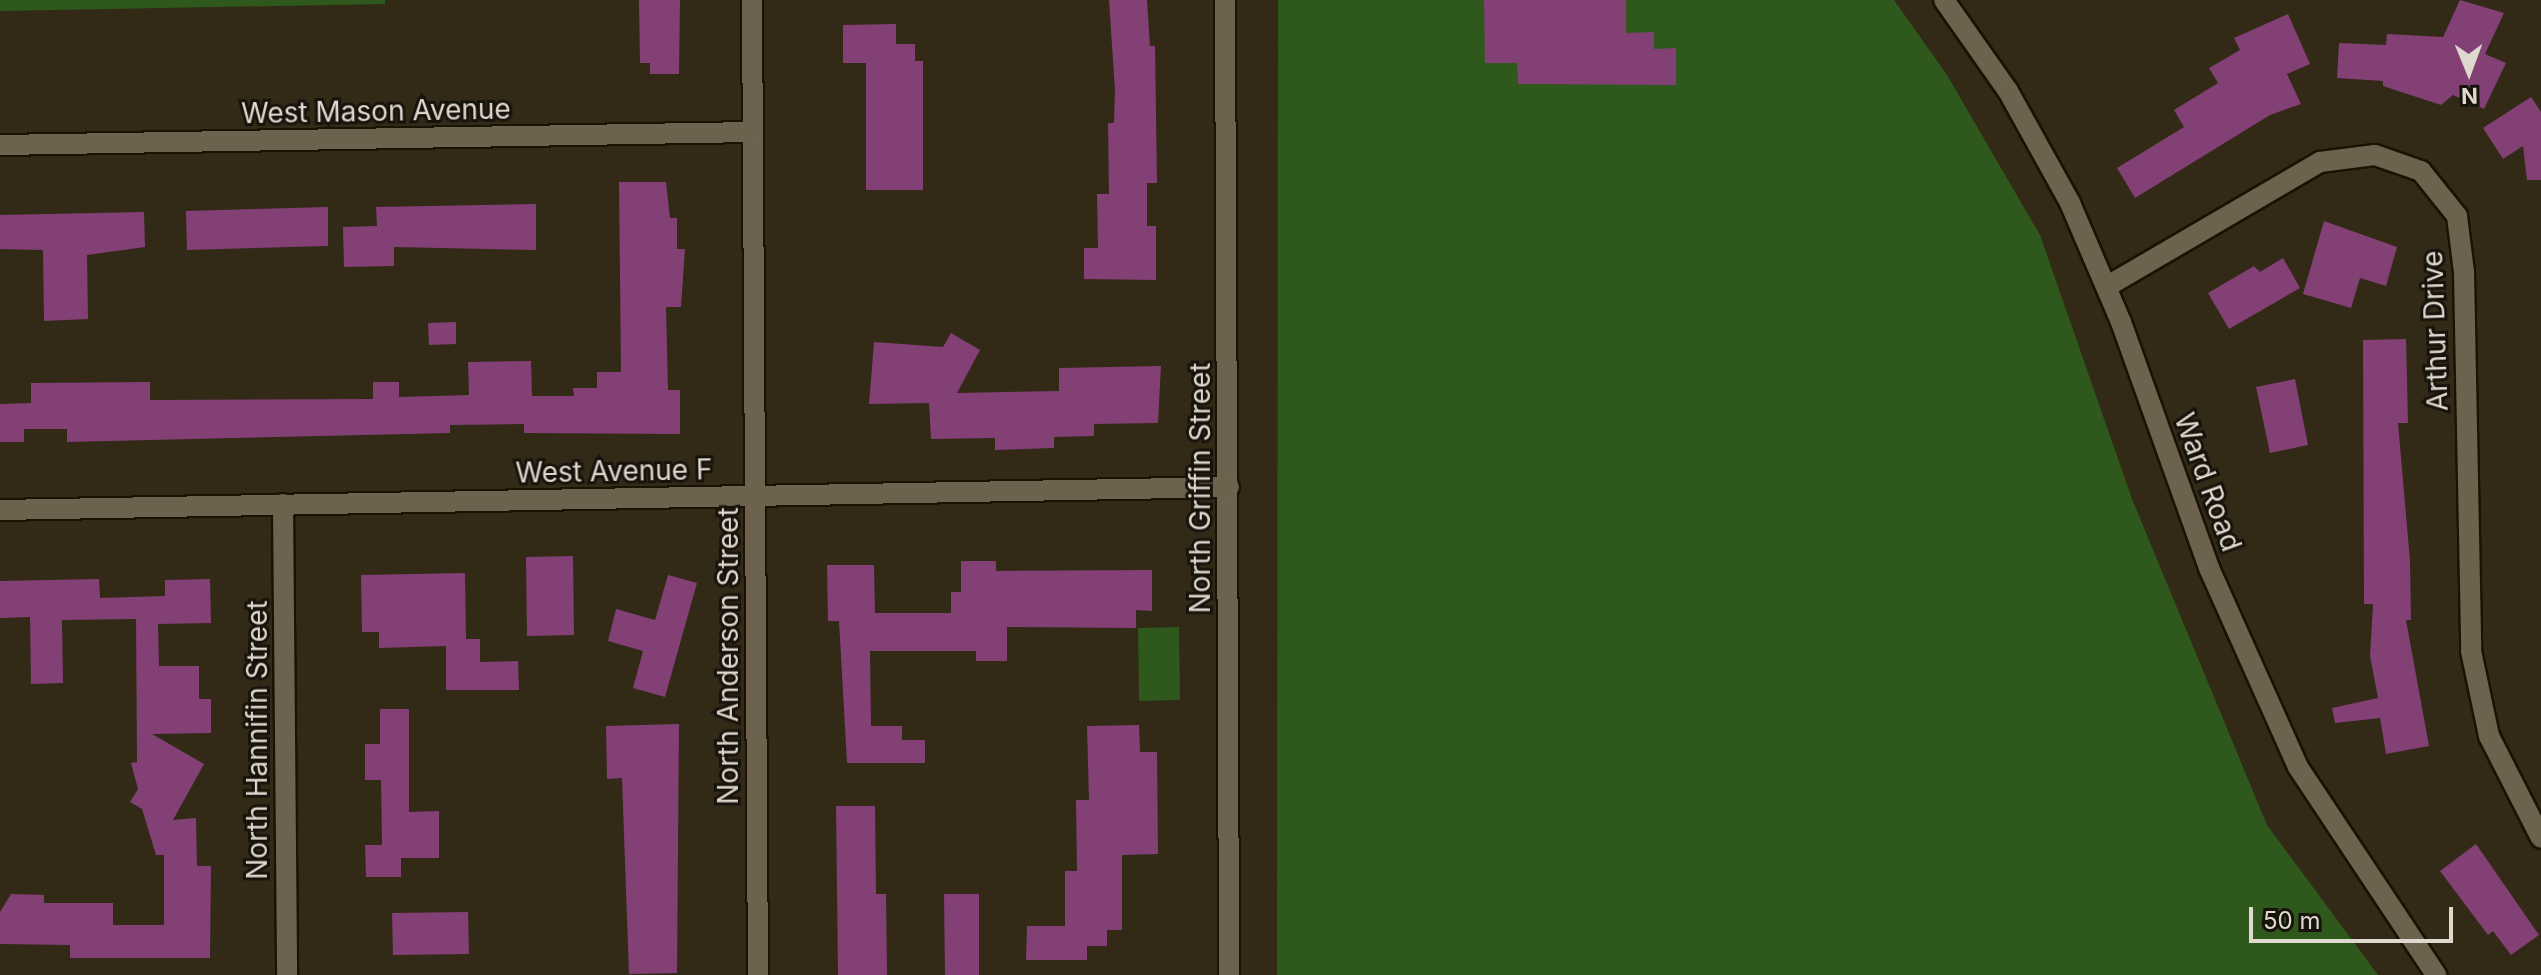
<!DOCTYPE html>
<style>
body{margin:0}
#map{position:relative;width:2541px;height:975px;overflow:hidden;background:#322917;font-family:Inter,sans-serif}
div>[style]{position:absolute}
.green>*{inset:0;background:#2e581c}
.building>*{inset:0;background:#824075}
.roads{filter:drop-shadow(2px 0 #1a1202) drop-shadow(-2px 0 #1a1202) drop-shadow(0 2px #1a1202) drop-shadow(0 -2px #1a1202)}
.street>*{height:20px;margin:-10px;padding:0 10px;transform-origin:10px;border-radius:10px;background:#6c624e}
span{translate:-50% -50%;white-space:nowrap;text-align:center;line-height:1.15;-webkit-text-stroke:6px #17120b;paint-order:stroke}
.street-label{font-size:28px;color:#ded8cd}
.north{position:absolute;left:2429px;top:32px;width:80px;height:80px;-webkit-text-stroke:6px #17120b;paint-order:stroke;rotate:179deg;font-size:22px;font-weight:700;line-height:32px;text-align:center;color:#ded8cd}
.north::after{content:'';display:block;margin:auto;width:28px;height:36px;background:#ded8cd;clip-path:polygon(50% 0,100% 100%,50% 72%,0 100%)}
.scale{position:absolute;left:2249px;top:907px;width:204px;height:36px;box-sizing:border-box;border:4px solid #ded8cd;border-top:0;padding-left:10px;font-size:24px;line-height:28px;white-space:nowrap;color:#ded8cd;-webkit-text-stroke:6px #17120b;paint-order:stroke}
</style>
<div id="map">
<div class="green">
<i style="clip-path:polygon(0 0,385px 0,385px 4px,0 11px)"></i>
<i style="clip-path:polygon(1278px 0,1894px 0,1947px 75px,2040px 235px,2132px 499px,2267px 825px,2378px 975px,1277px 975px)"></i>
<i style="clip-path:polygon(1179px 627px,1180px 700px,1139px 701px,1138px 628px)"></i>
</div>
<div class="building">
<i style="clip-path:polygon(639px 0,680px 0,679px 74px,650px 74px,650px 63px,640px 63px)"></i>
<i style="clip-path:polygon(1109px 0,1147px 0,1150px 46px,1155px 46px,1157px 183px,1147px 183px,1147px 226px,1156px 226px,1156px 280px,1084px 279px,1084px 248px,1098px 248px,1097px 194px,1109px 194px,1108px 123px,1114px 123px,1115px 90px)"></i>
<i style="clip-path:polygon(1484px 0,1626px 0,1626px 33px,1654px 32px,1654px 49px,1676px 48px,1676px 85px,1518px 84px,1517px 63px,1485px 63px)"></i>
<i style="clip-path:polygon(2460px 0,2504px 13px,2485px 54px,2506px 63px,2484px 109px,2453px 95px,2441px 105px,2383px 86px,2383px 81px,2337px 78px,2339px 43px,2386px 45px,2387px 34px,2443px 37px)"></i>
<i style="clip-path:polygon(2288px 14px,2310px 64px,2287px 74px,2301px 104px,2270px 115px,2135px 198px,2117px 168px,2184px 127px,2174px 110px,2218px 83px,2209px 68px,2240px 50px,2234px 38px)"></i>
<i style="clip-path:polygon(896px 24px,896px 44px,915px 44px,915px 61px,923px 61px,923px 190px,866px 190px,866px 63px,843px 63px,843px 25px)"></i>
<i style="clip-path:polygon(2531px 97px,2541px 112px,2541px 180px,2527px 180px,2523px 146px,2503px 159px,2483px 128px)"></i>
<i style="clip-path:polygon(619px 182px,666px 182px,670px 218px,677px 218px,677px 249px,685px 249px,681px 307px,666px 307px,668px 390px,680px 390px,680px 434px,524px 433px,524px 424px,450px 425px,450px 433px,67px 442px,67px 429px,24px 429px,24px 442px,0 442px,0 404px,31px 403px,31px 383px,150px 382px,150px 400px,373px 399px,373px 382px,399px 382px,399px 397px,469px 395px,468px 362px,531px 361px,532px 396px,574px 396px,573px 388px,597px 388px,597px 372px,621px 372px)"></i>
<i style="clip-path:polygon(536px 204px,536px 250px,394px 247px,394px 266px,344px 267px,343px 227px,377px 226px,376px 207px)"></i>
<i style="clip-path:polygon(328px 207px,328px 246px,187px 250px,186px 211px)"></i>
<i style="clip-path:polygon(144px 212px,145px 247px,87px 255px,88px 319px,44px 321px,43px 250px,0 249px,0 215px)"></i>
<i style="clip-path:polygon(2324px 221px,2397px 247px,2386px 286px,2360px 278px,2351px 308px,2303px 294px)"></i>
<i style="clip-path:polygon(2283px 258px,2300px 288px,2229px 329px,2208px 293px,2254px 266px,2260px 272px)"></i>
<i style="clip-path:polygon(456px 322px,456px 344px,429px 345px,428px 323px)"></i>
<i style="clip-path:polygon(951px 333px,980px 350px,957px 393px,1059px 391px,1059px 368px,1161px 366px,1158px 423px,1094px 424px,1094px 436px,1054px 437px,1054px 448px,995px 450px,995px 438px,931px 439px,929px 403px,869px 404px,874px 342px,943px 347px)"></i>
<i style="clip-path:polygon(2406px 339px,2408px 423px,2398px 423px,2410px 561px,2411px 620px,2406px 620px,2429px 746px,2386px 754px,2380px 718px,2335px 723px,2332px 708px,2378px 698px,2370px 656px,2373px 604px,2364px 604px,2363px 340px)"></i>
<i style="clip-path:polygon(2295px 379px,2308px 445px,2270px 453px,2256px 387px)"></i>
<i style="clip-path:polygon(573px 556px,574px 635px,527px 636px,526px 557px)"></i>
<i style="clip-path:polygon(961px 561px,996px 561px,996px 571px,1152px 570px,1152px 611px,1136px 610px,1136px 628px,1007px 627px,1007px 661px,976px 661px,976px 651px,870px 651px,871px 726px,902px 726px,902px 740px,925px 740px,925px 763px,847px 763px,839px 621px,828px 621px,827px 565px,874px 565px,875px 613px,951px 613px,951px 592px,961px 592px)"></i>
<i style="clip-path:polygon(465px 573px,466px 639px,480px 639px,480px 662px,518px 661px,519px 690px,446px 690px,446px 646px,379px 648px,379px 632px,362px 632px,361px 575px)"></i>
<i style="clip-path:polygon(668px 575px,697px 583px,665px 697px,633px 688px,643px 651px,608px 641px,616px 609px,655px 620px)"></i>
<i style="clip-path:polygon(99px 579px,100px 598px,165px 596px,165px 580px,210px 579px,211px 623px,158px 624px,159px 666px,199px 666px,199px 699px,211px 699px,211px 733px,152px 734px,204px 764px,173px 820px,196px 818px,197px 866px,211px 866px,210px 958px,70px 958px,70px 945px,0 944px,0 912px,11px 894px,44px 895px,44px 903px,113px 903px,113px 925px,164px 925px,164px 855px,156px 855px,142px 809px,130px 802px,138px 789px,131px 763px,137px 762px,136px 619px,62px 620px,63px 683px,31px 684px,30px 617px,0 618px,0 581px)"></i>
<i style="clip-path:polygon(380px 709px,409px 709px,409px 812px,439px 811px,439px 858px,401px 858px,401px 877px,366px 877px,365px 845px,382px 845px,381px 780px,365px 780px,365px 744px,380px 744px)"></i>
<i style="clip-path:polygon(679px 724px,677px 973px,629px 974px,622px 778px,607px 779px,606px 726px)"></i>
<i style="clip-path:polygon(1139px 725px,1140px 752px,1157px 752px,1158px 854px,1122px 855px,1122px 930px,1107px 930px,1107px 946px,1087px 946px,1087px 960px,1026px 960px,1027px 926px,1065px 926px,1065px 871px,1077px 871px,1076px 800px,1089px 800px,1087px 726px)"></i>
<i style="clip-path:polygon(836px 806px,875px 806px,876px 894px,886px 894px,887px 975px,838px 975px)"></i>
<i style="clip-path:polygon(2476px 844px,2539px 935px,2511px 955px,2493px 931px,2488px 935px,2440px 871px)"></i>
<i style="clip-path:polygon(944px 894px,979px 894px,979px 975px,945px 975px)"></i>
<i style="clip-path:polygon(468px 912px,469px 954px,393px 955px,392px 913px)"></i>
</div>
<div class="roads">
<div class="street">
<i style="left:752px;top:0;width:975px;rotate:89.65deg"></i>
<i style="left:1225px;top:0;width:975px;rotate:89.76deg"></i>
<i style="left:1944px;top:0;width:111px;rotate:54.9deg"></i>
<i style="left:2008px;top:91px;width:128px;rotate:61deg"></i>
<i style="left:2070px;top:203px;width:129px;rotate:66.8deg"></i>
<i style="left:2121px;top:322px;width:261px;rotate:70.3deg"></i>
<i style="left:2209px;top:568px;width:218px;rotate:65.9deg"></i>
<i style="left:2298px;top:767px;width:250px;rotate:56.4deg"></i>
<i style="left:0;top:145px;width:752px;rotate:-0.99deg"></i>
<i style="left:2106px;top:287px;width:248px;rotate:-30.3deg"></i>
<i style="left:2320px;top:162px;width:55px;rotate:-7.3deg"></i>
<i style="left:2375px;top:155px;width:49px;rotate:19.2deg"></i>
<i style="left:2421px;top:171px;width:58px;rotate:51.3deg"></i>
<i style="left:2457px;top:216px;width:56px;rotate:82.9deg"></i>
<i style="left:2464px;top:272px;width:379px;rotate:88.9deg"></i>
<i style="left:2471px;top:651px;width:87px;rotate:78deg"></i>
<i style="left:2489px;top:736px;width:114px;rotate:63deg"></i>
<i style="left:283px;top:504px;width:471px;rotate:89.5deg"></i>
<i style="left:0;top:510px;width:1229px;rotate:-1.07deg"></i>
</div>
</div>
<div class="street-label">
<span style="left:376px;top:111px;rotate:-1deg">West Mason Avenue</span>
<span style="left:2435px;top:331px;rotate:-92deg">Arthur Drive</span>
<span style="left:614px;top:471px;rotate:-1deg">West Avenue F</span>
<span style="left:2208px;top:482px;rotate:70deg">Ward Road</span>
<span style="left:1200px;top:488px;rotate:-90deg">North Griffin Street</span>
<span style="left:728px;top:656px;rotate:-90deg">North Anderson Street</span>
<span style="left:257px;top:740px;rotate:-90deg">North Hannifin Street</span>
</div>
<div class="north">N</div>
<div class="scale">50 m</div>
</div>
